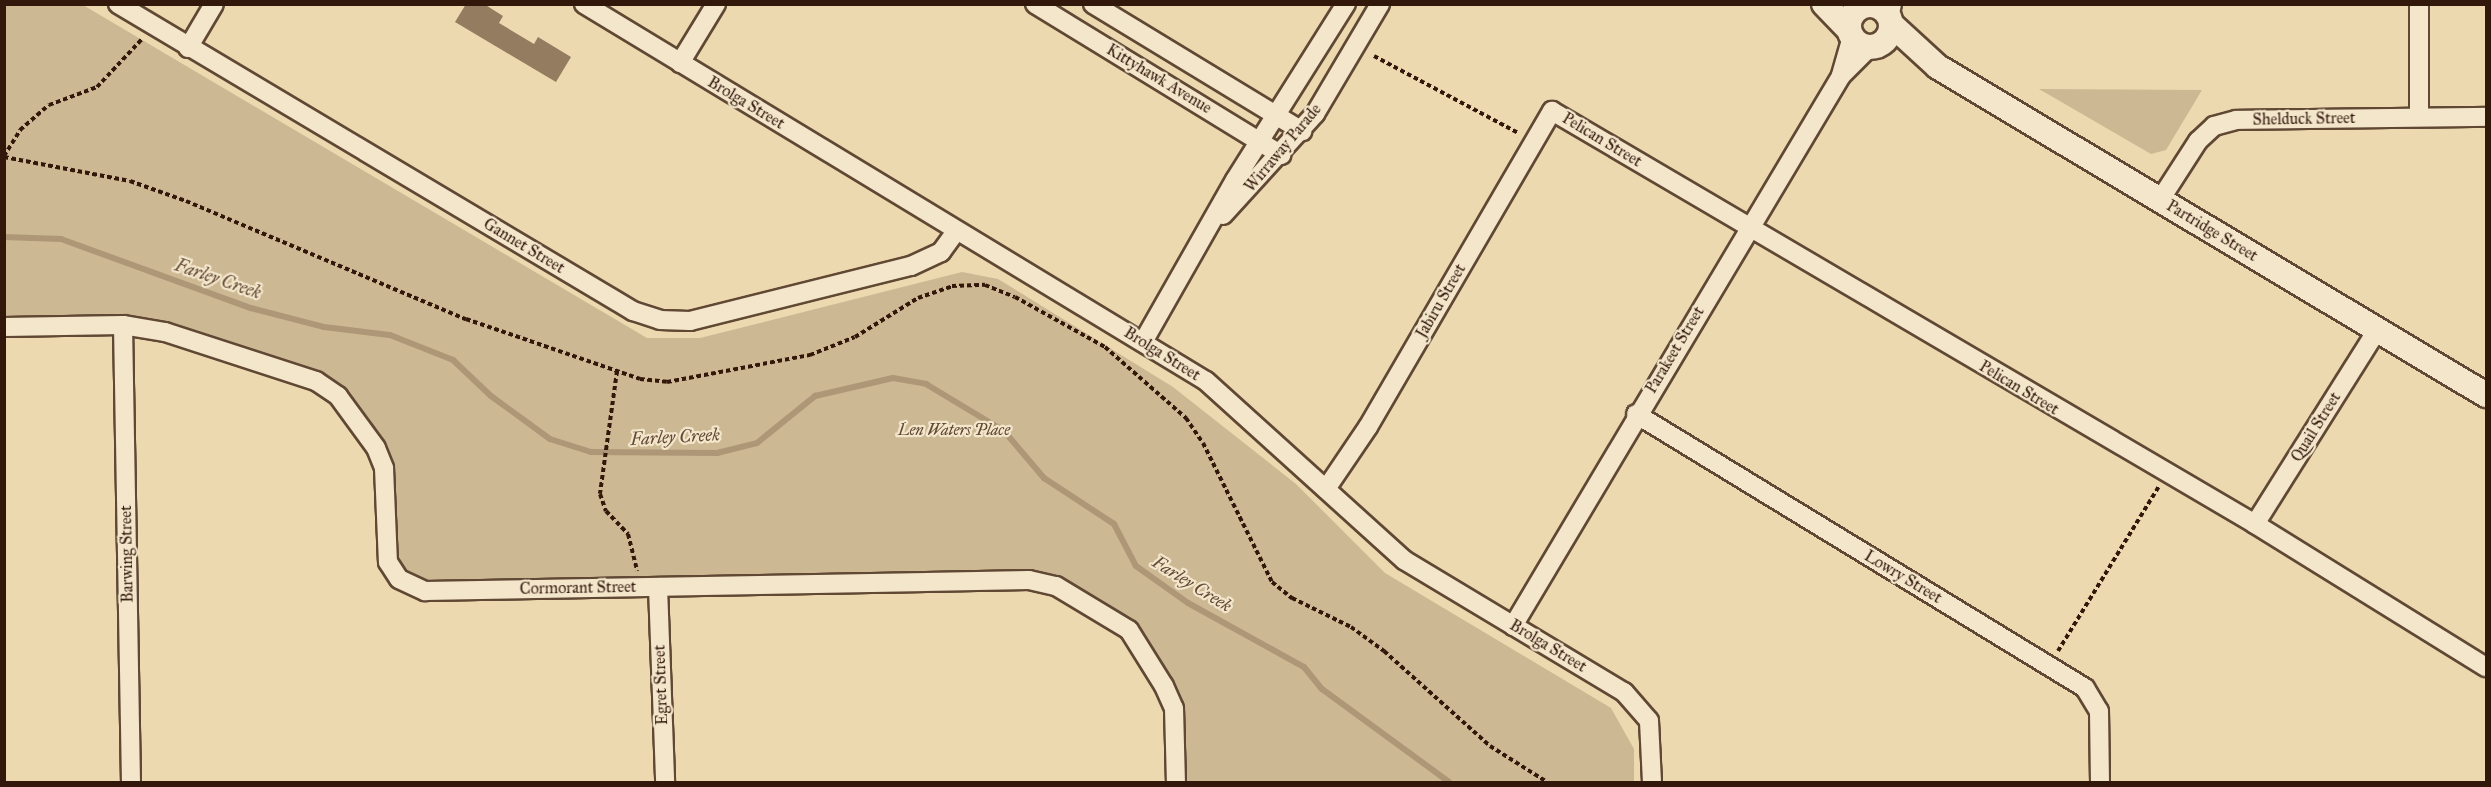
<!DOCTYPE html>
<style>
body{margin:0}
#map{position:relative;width:2491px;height:787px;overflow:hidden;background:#ecd9af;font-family:"IM FELL Great Primer",serif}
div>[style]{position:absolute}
.green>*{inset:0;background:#ccb893}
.stream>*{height:6px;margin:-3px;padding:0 3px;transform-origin:3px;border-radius:3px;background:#ad9777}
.building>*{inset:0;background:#937c60}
.path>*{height:4px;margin-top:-2px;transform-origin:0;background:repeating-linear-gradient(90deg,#32170b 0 4.5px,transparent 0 7.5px)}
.roads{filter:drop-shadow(2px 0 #604834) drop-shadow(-2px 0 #604834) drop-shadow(0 2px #604834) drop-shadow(0 -2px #604834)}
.street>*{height:18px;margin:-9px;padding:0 9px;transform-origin:9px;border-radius:9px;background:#f3e6cb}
.secondary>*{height:24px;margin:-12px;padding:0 12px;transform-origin:12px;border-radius:12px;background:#f3e6cb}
.secondary>.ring{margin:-12px;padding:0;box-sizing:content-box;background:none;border:24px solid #f3e6cb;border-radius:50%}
span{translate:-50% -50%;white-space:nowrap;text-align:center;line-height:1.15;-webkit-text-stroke:4.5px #f3e6cb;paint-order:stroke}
.street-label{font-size:16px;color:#32170b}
.park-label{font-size:16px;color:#604734;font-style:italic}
.water-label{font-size:18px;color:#634a36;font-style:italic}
.frame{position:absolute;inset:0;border:6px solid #32170b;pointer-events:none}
</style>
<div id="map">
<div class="green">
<i style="clip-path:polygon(4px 5px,83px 5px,647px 338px,700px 338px,962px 272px,998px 279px,1173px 387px,1296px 484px,1385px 573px,1611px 708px,1634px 749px,1634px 782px,1176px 782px,1174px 708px,1129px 630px,1056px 587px,425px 591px,399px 579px,384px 468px,338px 396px,165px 332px,5px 327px)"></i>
<i style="clip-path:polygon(2039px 89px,2202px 90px,2166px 150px,2151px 154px)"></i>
</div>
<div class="stream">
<i style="left:4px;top:237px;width:57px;rotate:2deg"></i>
<i style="left:61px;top:239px;width:202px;rotate:20deg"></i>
<i style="left:251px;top:308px;width:75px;rotate:14.6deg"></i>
<i style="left:324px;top:327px;width:66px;rotate:6.9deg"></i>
<i style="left:390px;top:335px;width:68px;rotate:21.6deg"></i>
<i style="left:453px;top:360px;width:52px;rotate:43.5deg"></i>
<i style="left:491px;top:396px;width:73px;rotate:36.1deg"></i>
<i style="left:550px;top:439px;width:43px;rotate:17.6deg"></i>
<i style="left:591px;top:452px;width:126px;rotate:0.5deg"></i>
<i style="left:717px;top:453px;width:41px;rotate:-14deg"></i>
<i style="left:757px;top:443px;width:75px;rotate:-39deg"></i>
<i style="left:815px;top:396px;width:80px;rotate:-13deg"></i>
<i style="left:893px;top:378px;width:34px;rotate:10deg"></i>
<i style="left:926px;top:384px;width:91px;rotate:31.1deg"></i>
<i style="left:1004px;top:431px;width:62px;rotate:49.6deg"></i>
<i style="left:1044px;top:478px;width:84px;rotate:33.3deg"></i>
<i style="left:1114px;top:524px;width:47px;rotate:62.4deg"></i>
<i style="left:1136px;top:566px;width:64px;rotate:35.4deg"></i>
<i style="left:1188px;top:603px;width:132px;rotate:28.9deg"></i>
<i style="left:1304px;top:667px;width:28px;rotate:51deg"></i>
<i style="left:1322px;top:689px;width:157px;rotate:36.2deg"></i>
</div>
<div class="building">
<i style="clip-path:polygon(466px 4px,484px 4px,503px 16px,499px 23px,534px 44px,538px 37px,571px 57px,556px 82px,455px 22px)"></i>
</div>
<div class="path">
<i style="left:1374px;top:56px;width:163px;rotate:28.1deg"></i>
<i style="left:4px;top:156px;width:31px;rotate:-58deg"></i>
<i style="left:20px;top:130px;width:38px;rotate:-41deg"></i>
<i style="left:49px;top:105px;width:51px;rotate:-20.6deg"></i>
<i style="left:97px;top:87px;width:67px;rotate:-46.8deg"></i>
<i style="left:4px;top:157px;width:128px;rotate:10.8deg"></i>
<i style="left:130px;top:181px;width:59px;rotate:19.7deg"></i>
<i style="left:186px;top:201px;width:304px;rotate:22.9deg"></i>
<i style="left:466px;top:319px;width:184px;rotate:19deg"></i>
<i style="left:640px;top:379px;width:27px;rotate:6deg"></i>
<i style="left:667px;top:382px;width:146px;rotate:-10.7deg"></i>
<i style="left:810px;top:355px;width:48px;rotate:-21.8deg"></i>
<i style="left:855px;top:337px;width:74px;rotate:-31.8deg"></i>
<i style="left:918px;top:298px;width:36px;rotate:-19deg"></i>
<i style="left:952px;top:286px;width:33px;rotate:-2deg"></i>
<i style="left:985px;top:285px;width:32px;rotate:22deg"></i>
<i style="left:1015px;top:297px;width:103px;rotate:29.1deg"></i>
<i style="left:1105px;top:347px;width:108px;rotate:41.2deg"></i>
<i style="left:1186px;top:418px;width:30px;rotate:56deg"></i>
<i style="left:1203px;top:443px;width:155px;rotate:63.6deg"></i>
<i style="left:1272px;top:582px;width:26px;rotate:39deg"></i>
<i style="left:1292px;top:598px;width:66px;rotate:26.2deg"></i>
<i style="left:1351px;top:627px;width:41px;rotate:36deg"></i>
<i style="left:1384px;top:651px;width:142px;rotate:41.9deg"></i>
<i style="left:1490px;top:746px;width:67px;rotate:32.3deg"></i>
<i style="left:617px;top:371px;width:124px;rotate:97.9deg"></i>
<i style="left:600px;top:494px;width:18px;rotate:71deg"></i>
<i style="left:606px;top:511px;width:32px;rotate:46deg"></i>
<i style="left:628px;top:534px;width:38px;rotate:76deg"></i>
<i style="left:2058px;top:651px;width:193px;rotate:-58.5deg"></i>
</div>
<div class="roads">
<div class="street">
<i style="left:118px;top:4px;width:600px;rotate:30.8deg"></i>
<i style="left:633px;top:311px;width:28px;rotate:18deg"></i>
<i style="left:660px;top:320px;width:30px;rotate:2deg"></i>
<i style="left:690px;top:321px;width:228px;rotate:-14deg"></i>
<i style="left:911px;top:266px;width:33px;rotate:-25deg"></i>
<i style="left:941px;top:252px;width:26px;rotate:-54deg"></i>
<i style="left:584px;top:4px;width:727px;rotate:31.22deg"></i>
<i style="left:1206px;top:381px;width:267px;rotate:42.1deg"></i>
<i style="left:1404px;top:560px;width:257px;rotate:31deg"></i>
<i style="left:1624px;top:692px;width:38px;rotate:49deg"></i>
<i style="left:1649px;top:721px;width:61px;rotate:87.2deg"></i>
<i style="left:1035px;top:4px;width:289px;rotate:31.5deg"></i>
<i style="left:1093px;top:4px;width:245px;rotate:31.3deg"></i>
<i style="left:1868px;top:5px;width:1px;rotate:-45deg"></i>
<i style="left:1889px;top:18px;width:14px;rotate:-78deg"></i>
<i style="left:188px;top:48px;width:51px;rotate:-59.4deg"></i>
<i style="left:680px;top:63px;width:69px;rotate:-58.6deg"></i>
<i style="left:1841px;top:75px;width:40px;rotate:-74deg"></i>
<i style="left:2419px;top:117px;width:113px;rotate:-90deg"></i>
<i style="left:2160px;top:200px;width:70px;rotate:-57.2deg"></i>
<i style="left:2198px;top:141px;width:22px;rotate:-43deg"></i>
<i style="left:2214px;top:126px;width:23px;rotate:-15deg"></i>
<i style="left:2236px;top:120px;width:250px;rotate:-0.7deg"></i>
<i style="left:1223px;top:215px;width:137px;rotate:-47.7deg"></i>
<i style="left:1315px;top:114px;width:128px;rotate:-59.4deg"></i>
<i style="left:123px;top:325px;width:457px;rotate:89deg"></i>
<i style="left:4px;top:327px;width:119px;rotate:-1deg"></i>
<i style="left:123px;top:325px;width:43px;rotate:9.5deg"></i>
<i style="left:165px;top:332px;width:159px;rotate:18deg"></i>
<i style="left:316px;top:381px;width:27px;rotate:34deg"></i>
<i style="left:338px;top:396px;width:64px;rotate:53.8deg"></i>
<i style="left:376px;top:448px;width:22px;rotate:68deg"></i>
<i style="left:384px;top:468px;width:94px;rotate:87.6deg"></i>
<i style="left:388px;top:562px;width:20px;rotate:57deg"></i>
<i style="left:399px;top:579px;width:29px;rotate:25deg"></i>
<i style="left:425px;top:591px;width:604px;rotate:-1.04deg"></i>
<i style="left:1029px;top:580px;width:28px;rotate:13deg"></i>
<i style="left:1056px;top:586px;width:85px;rotate:31.1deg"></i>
<i style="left:1129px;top:630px;width:66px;rotate:58deg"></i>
<i style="left:1164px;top:686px;width:24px;rotate:66deg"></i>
<i style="left:1174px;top:708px;width:74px;rotate:88.5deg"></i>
<i style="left:1143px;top:342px;width:186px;rotate:-60.4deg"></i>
<i style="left:1235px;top:180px;width:208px;rotate:-57.8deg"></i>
<i style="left:1636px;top:414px;width:526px;rotate:31.39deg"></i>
<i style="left:2085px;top:688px;width:27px;rotate:59deg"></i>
<i style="left:2099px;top:711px;width:71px;rotate:89.2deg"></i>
<i style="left:1326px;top:489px;width:75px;rotate:-55.9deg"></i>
<i style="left:1368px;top:427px;width:366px;rotate:-59.8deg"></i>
<i style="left:1552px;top:111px;width:815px;rotate:30.43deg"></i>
<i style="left:2255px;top:524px;width:272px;rotate:31.8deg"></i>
<i style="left:2255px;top:524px;width:229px;rotate:-57.8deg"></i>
<i style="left:658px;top:587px;width:195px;rotate:87.9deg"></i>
<i style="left:1513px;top:626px;width:640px;rotate:-59.19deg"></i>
<i style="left:1841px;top:76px;width:41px;rotate:-45deg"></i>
</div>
<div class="secondary">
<i style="left:1824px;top:4px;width:36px;rotate:46deg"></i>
<i class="ring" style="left:1849px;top:5px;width:18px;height:18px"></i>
<i style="left:1891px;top:24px;width:64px;rotate:42.5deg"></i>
<i style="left:1938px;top:67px;width:639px;rotate:30.9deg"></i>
</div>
</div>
<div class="street-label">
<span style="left:1159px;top:79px;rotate:31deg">Kittyhawk Avenue</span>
<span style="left:746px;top:103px;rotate:31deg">Brolga Street</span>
<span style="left:2304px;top:119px;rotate:-1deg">Shelduck Street</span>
<span style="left:1602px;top:140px;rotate:31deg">Pelican Street</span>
<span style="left:1283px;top:148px;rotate:-50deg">Wirraway Parade</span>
<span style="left:2212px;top:231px;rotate:31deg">Partridge Street</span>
<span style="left:524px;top:246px;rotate:31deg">Gannet Street</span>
<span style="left:1441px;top:301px;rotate:-60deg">Jabiru Street</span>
<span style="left:1675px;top:350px;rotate:-59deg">Parakeet Street</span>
<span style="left:1162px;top:354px;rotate:32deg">Brolga Street</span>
<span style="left:2019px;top:388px;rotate:31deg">Pelican Street</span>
<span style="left:2316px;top:427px;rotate:-58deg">Quail Street</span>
<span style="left:127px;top:554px;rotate:-91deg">Barwing Street</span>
<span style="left:1903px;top:577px;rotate:31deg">Lowry Street</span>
<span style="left:578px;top:588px;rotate:-1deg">Cormorant Street</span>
<span style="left:1548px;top:646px;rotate:31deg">Brolga Street</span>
<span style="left:661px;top:685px;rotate:-92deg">Egret Street</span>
</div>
<div class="park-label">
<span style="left:954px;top:430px">Len Waters Place</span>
</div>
<div class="water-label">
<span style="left:218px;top:279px;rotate:19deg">Farley Creek</span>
<span style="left:675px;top:437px;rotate:-3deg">Farley Creek</span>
<span style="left:1192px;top:584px;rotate:32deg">Farley Creek</span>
</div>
<div class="frame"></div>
</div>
